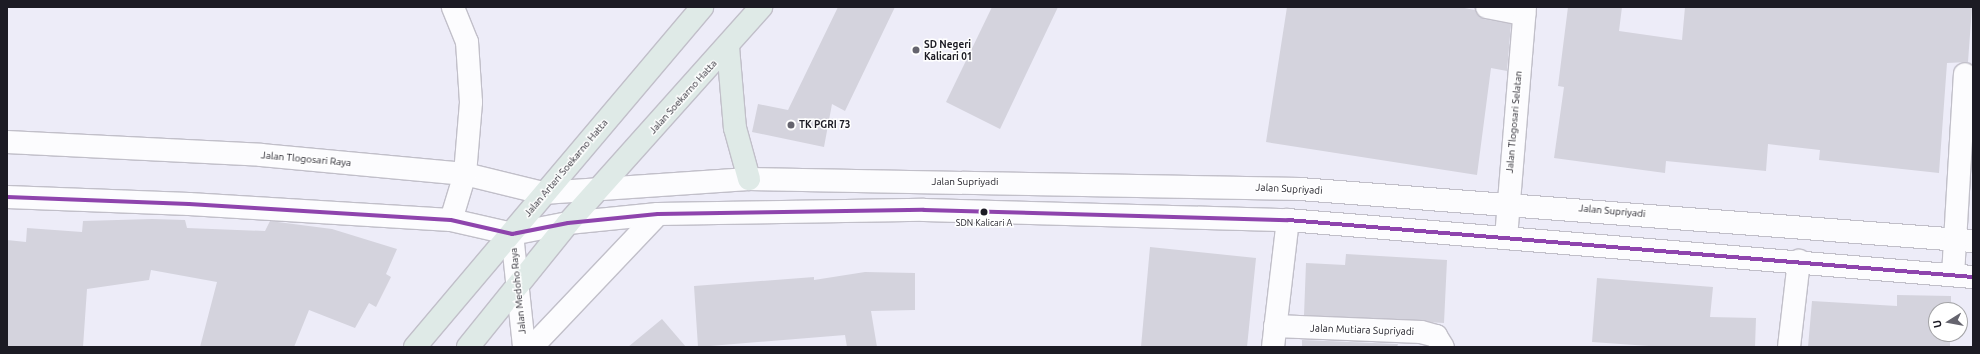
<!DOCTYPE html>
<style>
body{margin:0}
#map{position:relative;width:1980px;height:354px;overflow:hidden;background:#edecf8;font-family:Ubuntu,sans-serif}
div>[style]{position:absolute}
.building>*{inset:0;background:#d4d3dd}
.roads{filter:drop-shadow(1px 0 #c1bfc9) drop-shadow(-1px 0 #c1bfc9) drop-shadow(0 1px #c1bfc9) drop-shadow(0 -1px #c1bfc9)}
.minor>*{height:22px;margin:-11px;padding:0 11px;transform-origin:11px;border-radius:11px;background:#fcfcfe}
.major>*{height:22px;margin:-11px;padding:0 11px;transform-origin:11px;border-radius:11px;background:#dfeae7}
.bus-1>*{height:4px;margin:-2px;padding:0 2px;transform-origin:2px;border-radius:2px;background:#8e44ad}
.dots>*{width:11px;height:11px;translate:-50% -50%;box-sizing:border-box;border:2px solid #fff;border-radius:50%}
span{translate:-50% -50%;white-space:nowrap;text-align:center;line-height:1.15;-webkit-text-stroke:3px #fff;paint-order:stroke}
.bus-label{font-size:9px;color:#1c1b24}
.poi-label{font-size:10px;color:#1c1b24;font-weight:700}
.left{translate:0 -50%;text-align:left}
.street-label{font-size:10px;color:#1c1b24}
.frame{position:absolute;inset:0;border:8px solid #1c1b24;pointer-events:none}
.north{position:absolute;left:1928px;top:302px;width:40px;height:40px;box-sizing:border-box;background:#fff;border:1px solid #a4a4a7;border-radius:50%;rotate:259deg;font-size:11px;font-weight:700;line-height:16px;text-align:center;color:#1c1b24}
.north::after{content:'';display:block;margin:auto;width:14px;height:18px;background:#65646e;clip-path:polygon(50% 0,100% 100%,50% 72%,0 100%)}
</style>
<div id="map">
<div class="building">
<i style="clip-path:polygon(838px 7px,895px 7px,845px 111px,832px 104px,824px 147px,752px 132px,758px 104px,788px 110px)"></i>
<i style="clip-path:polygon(992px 7px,1058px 7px,1000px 129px,946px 102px)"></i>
<i style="clip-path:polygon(1287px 7px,1459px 7px,1475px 10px,1484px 19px,1511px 24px,1507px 71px,1491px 68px,1477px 175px,1266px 142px)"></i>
<i style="clip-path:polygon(1568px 7px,1622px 7px,1619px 31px,1682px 40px,1685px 7px,1972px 7px,1968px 62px,1947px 63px,1939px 173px,1819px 160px,1820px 150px,1768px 144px,1766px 171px,1666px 161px,1665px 173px,1554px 158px,1564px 87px,1558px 86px)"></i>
<i style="clip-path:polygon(152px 219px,185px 220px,187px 228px,265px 231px,270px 221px,332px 229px,397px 249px,386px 274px,391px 277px,376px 307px,369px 303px,355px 328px,309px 310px,294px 347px,200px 347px,217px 282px,151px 270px,149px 280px,87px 289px,83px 347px,7px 347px,7px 240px,26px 242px,27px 228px,82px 232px,83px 221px)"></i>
<i style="clip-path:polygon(1150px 247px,1256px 258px,1247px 347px,1141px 347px)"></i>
<i style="clip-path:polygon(1346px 254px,1447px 260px,1444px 323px,1304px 315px,1306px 263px,1345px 265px)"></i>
<i style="clip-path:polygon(865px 272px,915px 273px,915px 310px,871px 311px,877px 347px,847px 347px,845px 335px,698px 347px,694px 286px,814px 277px,814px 280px)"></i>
<i style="clip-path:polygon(1597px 278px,1713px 287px,1710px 317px,1756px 318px,1755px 347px,1663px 347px,1592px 342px)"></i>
<i style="clip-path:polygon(1897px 295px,1951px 296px,1951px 310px,1936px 310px,1936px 334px,1950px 334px,1950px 347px,1808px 347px,1812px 301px,1897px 306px)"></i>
<i style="clip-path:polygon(662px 319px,686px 347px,628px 347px)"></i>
<i style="clip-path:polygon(1302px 340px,1398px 344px,1397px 347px,1302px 347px)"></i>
</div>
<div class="roads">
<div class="minor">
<i style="left:1487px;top:7px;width:38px;rotate:11deg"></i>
<i style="left:7px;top:142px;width:254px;rotate:2.9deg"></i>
<i style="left:261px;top:155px;width:205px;rotate:5.3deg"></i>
<i style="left:465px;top:174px;width:80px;rotate:13.7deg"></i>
<i style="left:543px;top:193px;width:206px;rotate:-3.9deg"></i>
<i style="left:749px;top:179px;width:551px;rotate:1.04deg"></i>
<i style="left:1300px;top:189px;width:675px;rotate:4.42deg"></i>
<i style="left:7px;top:197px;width:182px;rotate:2.2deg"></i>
<i style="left:189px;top:204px;width:262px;rotate:3.5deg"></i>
<i style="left:451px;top:220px;width:63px;rotate:12.9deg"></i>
<i style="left:512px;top:234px;width:57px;rotate:-11.1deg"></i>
<i style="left:568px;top:223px;width:90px;rotate:-5.7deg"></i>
<i style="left:658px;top:214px;width:266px;rotate:-0.9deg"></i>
<i style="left:924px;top:210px;width:364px;rotate:1.6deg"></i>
<i style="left:1288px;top:220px;width:687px;rotate:4.76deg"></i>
<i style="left:451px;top:220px;width:48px;rotate:-73.1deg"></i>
<i style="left:465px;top:174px;width:72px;rotate:-85.2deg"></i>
<i style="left:471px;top:102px;width:60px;rotate:-93.8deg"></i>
<i style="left:467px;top:42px;width:38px;rotate:-112deg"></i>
<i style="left:512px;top:234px;width:114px;rotate:83.9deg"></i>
<i style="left:1506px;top:238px;width:232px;rotate:-85.3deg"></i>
<i style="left:1953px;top:275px;width:201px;rotate:-86.6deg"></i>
<i style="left:1275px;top:326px;width:146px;rotate:2.4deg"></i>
<i style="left:1421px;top:332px;width:16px;rotate:15deg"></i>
<i style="left:1436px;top:336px;width:13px;rotate:58deg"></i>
<i style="left:532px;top:347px;width:183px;rotate:-46.5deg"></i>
<i style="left:1273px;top:347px;width:128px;rotate:-83.3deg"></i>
<i style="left:1789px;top:347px;width:87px;rotate:-83.4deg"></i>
</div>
<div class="major">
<i style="left:728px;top:47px;width:81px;rotate:85.1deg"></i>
<i style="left:735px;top:128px;width:53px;rotate:74.6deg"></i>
<i style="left:415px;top:347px;width:445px;rotate:-49.8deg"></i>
<i style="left:468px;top:347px;width:159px;rotate:-51.1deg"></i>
<i style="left:568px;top:223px;width:290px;rotate:-48.2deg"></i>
</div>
</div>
<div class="bus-1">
<i style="left:7px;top:197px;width:182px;rotate:2.2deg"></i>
<i style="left:189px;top:204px;width:262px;rotate:3.5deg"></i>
<i style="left:451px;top:220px;width:63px;rotate:12.9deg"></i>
<i style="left:512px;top:234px;width:57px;rotate:-11.1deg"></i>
<i style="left:568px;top:223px;width:90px;rotate:-5.7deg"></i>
<i style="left:658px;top:214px;width:266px;rotate:-0.9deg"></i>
<i style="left:924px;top:210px;width:364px;rotate:1.6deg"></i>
<i style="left:1288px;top:220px;width:687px;rotate:4.76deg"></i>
</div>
<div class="dots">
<i style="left:916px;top:50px;background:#65646e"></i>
<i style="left:791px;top:125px;background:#65646e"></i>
<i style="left:984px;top:212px;background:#1c1b24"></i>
</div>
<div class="bus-label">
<span style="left:984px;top:223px">SDN Kalicari A</span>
</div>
<div class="poi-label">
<span class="left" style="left:924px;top:50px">SD Negeri<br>Kalicari 01</span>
<span class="left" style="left:799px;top:125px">TK PGRI 73</span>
</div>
<div class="street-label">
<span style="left:683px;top:97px;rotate:-48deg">Jalan Soekarno Hatta</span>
<span style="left:1514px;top:122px;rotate:-85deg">Jalan Tlogosari Selatan</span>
<span style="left:306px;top:159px;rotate:5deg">Jalan Tlogosari Raya</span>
<span style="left:566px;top:168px;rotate:-50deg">Jalan Arteri Soekarno Hatta</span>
<span style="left:965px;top:182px">Jalan Supriyadi</span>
<span style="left:1289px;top:189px;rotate:3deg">Jalan Supriyadi</span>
<span style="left:1612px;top:211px;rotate:5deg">Jalan Supriyadi</span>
<span style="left:518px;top:291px;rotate:-96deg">Jalan Medoho Raya</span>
<span style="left:1362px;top:330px;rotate:2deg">Jalan Mutiara Supriyadi</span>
</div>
<div class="frame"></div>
<div class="north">U</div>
</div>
